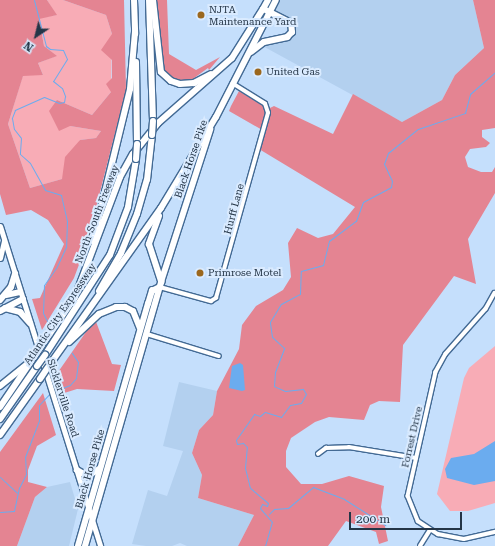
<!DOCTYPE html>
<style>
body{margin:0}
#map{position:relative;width:495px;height:546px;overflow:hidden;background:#c5dffc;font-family:"Roboto Serif",serif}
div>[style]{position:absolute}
.built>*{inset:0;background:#b3d0ef}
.green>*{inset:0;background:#f8acb6}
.forest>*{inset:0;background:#e48492}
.water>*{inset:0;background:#6bacef}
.stream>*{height:1px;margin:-0.5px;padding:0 0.5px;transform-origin:0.5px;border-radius:0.5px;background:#6bacef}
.roads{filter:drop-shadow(1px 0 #436a94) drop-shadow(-1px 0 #436a94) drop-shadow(0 1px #436a94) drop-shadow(0 -1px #436a94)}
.minor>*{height:3.5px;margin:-1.75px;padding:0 1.75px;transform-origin:1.75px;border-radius:1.75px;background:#fff}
.secondary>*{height:5px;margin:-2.5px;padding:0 2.5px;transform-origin:2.5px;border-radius:2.5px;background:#fff}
.primary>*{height:5.5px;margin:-2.75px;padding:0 2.75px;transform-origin:2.75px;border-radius:2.75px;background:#fff}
.trunk>*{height:6px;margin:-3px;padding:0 3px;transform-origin:3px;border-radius:3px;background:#fff}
.motorway>*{height:6px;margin:-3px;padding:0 3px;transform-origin:3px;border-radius:3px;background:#fff}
.bridges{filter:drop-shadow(1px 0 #436a94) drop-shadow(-1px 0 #436a94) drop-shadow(0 1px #436a94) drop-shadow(0 -1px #436a94)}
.motorway-bridge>*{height:6px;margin:-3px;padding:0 3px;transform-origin:3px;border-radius:3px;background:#fff}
.dots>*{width:11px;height:11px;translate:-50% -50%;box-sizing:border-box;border:2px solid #daebff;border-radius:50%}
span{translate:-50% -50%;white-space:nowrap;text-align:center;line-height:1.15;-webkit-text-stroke:4px #daebff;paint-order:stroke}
.poi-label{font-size:10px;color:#243547}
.left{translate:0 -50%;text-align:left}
.street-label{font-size:10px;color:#243547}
.north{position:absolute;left:16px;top:16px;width:40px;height:40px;-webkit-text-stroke:3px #daebff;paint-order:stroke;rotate:215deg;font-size:11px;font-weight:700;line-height:16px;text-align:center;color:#243547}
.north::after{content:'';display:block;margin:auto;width:14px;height:18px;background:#243547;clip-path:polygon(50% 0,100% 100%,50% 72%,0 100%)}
.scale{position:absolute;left:349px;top:512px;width:113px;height:18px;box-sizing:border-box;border:2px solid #243547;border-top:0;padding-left:5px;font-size:12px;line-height:14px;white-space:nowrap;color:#243547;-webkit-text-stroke:3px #daebff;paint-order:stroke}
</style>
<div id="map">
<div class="built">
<i style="clip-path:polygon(276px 0,473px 0,484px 48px,455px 75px,442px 100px,402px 122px,259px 44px,289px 36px,291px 23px,269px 12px)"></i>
<i style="clip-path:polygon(179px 382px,217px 391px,213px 415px,199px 430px,192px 453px,202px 475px,198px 498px,254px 515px,238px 546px,187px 546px,180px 543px,172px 546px,146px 546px,132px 544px,148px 490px,167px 496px,183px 451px,163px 446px)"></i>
<i style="clip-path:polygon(70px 482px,78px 509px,69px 546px,17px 546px,35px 497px,47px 487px)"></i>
</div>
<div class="green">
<i style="clip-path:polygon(47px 0,63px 0,106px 15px,112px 34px,111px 92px,92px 115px,57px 100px,70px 126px,101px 131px,96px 138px,80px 140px,62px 179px,30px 188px,8px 124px,23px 75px,43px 75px,38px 63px,56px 56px,44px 46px,39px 18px,56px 15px)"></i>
<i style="clip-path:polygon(495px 346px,495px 503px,468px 511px,450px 511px,437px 494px,464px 378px,469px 368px)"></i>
</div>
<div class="forest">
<i style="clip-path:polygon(0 0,47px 0,57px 15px,39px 19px,44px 46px,57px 56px,38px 63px,43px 75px,23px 76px,8px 124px,30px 188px,62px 179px,65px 157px,80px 140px,96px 138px,101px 131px,70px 126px,59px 131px,49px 111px,57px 100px,92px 115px,111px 92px,106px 84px,112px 78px,112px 60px,101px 50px,112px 34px,106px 15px,63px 0,124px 0,126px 90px,87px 243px,74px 278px,42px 330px,32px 299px,40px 298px,64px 244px,48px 220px,31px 210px,6px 215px,0 194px)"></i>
<i style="clip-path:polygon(157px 0,167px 0,169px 54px,196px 70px,220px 57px,209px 70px,208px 68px,190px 81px,172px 79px,162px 67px,159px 68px)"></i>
<i style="clip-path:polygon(473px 0,495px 0,495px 128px,482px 130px,482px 137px,490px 143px,486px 147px,470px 149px,465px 157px,468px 167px,481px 172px,492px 172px,495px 167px,495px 193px,468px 239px,476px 284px,454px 276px,403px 345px,400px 402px,379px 401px,370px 405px,364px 420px,329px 417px,315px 422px,291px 438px,286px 451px,286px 467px,301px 484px,322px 484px,349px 476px,384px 486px,381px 507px,388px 541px,379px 544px,376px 532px,346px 521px,328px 546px,238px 546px,254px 515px,198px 498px,202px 475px,192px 453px,199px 430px,213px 415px,217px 391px,239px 349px,242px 325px,256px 306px,283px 290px,291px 277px,288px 243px,297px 228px,318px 238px,333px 234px,355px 207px,259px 149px,264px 131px,229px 111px,231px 106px,239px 91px,268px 109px,274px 106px,333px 134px,353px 94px,402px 122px,442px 100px,455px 75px,484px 48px)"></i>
<i style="clip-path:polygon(95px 319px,112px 364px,121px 365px,114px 391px,77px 389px,61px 394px,56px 375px)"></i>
<i style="clip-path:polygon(43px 393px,56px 435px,37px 446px,28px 470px,28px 482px,47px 487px,35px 497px,17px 546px,0 546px,0 452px)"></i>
</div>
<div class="water">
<i style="clip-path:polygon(240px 363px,243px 365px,245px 390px,242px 391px,229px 388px,232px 366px)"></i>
<i style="clip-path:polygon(495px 441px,495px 481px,474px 485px,447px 478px,445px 469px,451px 458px,474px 454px)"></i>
</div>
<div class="stream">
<i style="left:34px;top:0;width:48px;rotate:75.4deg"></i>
<i style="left:46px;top:46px;width:5px;rotate:37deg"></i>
<i style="left:50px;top:49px;width:13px;rotate:4deg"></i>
<i style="left:63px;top:50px;width:10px;rotate:66deg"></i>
<i style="left:67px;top:59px;width:26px;rotate:122deg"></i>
<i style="left:53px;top:81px;width:11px;rotate:38deg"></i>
<i style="left:62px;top:88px;width:9px;rotate:69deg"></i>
<i style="left:65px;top:96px;width:6px;rotate:99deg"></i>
<i style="left:64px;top:102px;width:5px;rotate:169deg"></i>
<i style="left:59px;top:103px;width:16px;rotate:-158deg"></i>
<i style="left:44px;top:97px;width:32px;rotate:156deg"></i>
<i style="left:15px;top:110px;width:9px;rotate:111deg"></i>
<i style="left:12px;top:118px;width:11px;rotate:80deg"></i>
<i style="left:14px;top:129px;width:11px;rotate:52deg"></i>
<i style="left:21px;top:138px;width:16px;rotate:94deg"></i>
<i style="left:20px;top:154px;width:13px;rotate:42deg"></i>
<i style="left:30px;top:163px;width:31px;rotate:61deg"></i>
<i style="left:45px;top:190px;width:17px;rotate:17deg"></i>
<i style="left:61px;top:195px;width:27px;rotate:77deg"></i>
<i style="left:67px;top:221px;width:26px;rotate:92deg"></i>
<i style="left:66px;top:247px;width:23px;rotate:115deg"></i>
<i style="left:56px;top:268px;width:21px;rotate:125deg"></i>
<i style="left:44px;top:285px;width:28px;rotate:92deg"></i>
<i style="left:43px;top:313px;width:9px;rotate:63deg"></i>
<i style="left:55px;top:391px;width:16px;rotate:-22deg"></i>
<i style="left:70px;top:385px;width:9px;rotate:-49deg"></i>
<i style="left:76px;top:378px;width:16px;rotate:-83deg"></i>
<i style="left:78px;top:362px;width:11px;rotate:-124deg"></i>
<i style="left:0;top:477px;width:23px;rotate:43deg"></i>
<i style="left:0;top:512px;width:14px;rotate:-4deg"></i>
<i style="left:14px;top:511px;width:24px;rotate:-78deg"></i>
<i style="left:19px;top:488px;width:16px;rotate:-63deg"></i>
<i style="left:26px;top:474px;width:17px;rotate:-93deg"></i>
<i style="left:25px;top:457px;width:40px;rotate:-69deg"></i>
<i style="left:39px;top:420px;width:15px;rotate:-90deg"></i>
<i style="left:39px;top:405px;width:16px;rotate:-47deg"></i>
<i style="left:269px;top:514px;width:7px;rotate:-45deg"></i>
<i style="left:274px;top:509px;width:14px;rotate:-4deg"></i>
<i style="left:288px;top:508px;width:33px;rotate:-40deg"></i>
<i style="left:313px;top:487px;width:33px;rotate:21deg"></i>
<i style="left:344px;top:499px;width:49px;rotate:32.4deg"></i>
<i style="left:265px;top:546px;width:25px;rotate:-74deg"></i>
<i style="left:272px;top:522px;width:18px;rotate:-131deg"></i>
<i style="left:260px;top:508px;width:4px;rotate:-63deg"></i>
<i style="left:262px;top:504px;width:5px;rotate:22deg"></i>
<i style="left:267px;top:506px;width:3px;rotate:-72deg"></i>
<i style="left:268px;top:503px;width:23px;rotate:-140deg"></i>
<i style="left:250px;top:488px;width:21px;rotate:-104deg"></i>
<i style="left:245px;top:468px;width:21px;rotate:-85deg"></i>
<i style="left:247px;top:447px;width:6px;rotate:-135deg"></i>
<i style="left:243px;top:443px;width:6px;rotate:171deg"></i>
<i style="left:237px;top:444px;width:4px;rotate:-104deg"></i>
<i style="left:236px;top:440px;width:32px;rotate:-55deg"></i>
<i style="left:254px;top:414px;width:6px;rotate:18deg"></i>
<i style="left:260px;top:416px;width:6px;rotate:-39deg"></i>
<i style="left:265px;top:412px;width:17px;rotate:17deg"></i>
<i style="left:281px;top:417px;width:15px;rotate:-53deg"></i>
<i style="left:290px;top:405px;width:11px;rotate:-10deg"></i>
<i style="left:301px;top:403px;width:10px;rotate:-61deg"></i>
<i style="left:306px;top:394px;width:6px;rotate:-121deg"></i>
<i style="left:303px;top:389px;width:18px;rotate:174deg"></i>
<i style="left:285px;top:391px;width:12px;rotate:-156deg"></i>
<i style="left:274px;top:386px;width:14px;rotate:-86deg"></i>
<i style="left:275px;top:372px;width:26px;rotate:-69deg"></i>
<i style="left:284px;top:348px;width:16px;rotate:-137deg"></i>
<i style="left:272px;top:337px;width:15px;rotate:-98deg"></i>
<i style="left:270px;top:322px;width:21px;rotate:-59deg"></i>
<i style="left:281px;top:304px;width:21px;rotate:-28deg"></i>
<i style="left:300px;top:294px;width:23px;rotate:-88deg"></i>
<i style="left:301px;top:271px;width:23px;rotate:-15deg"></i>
<i style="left:323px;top:265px;width:25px;rotate:-76deg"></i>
<i style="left:329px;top:241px;width:34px;rotate:-37deg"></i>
<i style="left:356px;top:221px;width:20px;rotate:-70deg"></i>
<i style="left:363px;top:202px;width:32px;rotate:-28deg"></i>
<i style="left:391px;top:187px;width:6px;rotate:-81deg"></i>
<i style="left:392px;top:181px;width:19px;rotate:-115deg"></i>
<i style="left:384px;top:164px;width:12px;rotate:-70deg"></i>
<i style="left:388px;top:153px;width:38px;rotate:-39deg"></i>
<i style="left:418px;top:129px;width:50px;rotate:-18.8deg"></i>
<i style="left:465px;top:113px;width:20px;rotate:-75deg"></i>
<i style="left:470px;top:94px;width:33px;rotate:-41deg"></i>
</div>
<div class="roads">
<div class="minor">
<i style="left:160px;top:287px;width:53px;rotate:15.4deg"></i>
<i style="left:211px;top:301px;width:6px;rotate:-31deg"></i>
<i style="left:216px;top:298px;width:192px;rotate:-74.3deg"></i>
<i style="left:268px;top:113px;width:9px;rotate:-108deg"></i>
<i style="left:265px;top:104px;width:38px;rotate:-148deg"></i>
<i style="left:495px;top:293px;width:18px;rotate:119deg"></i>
<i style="left:486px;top:309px;width:60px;rotate:131.6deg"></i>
<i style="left:446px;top:354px;width:21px;rotate:119deg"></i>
<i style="left:436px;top:372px;width:127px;rotate:102.7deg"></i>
<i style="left:408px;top:496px;width:27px;rotate:68deg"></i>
<i style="left:418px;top:521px;width:24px;rotate:33deg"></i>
<i style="left:438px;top:534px;width:26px;rotate:11deg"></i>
<i style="left:464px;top:539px;width:32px;rotate:-13deg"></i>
<i style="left:147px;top:334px;width:75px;rotate:17deg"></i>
<i style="left:318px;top:454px;width:10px;rotate:-37deg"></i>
<i style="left:326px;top:448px;width:23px;rotate:-2deg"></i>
<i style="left:349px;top:447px;width:68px;rotate:9.3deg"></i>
<i style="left:420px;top:546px;width:19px;rotate:-58deg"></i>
</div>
<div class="secondary">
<i style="left:0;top:226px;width:335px;rotate:72.6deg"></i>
<i style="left:0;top:258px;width:18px;rotate:-77deg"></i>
</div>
<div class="primary">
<i style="left:77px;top:470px;width:13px;rotate:29deg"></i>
<i style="left:88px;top:476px;width:13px;rotate:-32deg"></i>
<i style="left:78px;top:546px;width:252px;rotate:-73.9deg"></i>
<i style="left:148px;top:304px;width:14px;rotate:-73deg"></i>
<i style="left:152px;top:291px;width:9px;rotate:-27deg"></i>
<i style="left:85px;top:546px;width:275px;rotate:-73.9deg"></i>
<i style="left:161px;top:282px;width:160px;rotate:-72.1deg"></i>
</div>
<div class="trunk">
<i style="left:251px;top:52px;width:16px;rotate:-38deg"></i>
<i style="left:264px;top:42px;width:24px;rotate:-12deg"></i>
<i style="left:287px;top:37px;width:7px;rotate:-45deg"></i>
<i style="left:292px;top:32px;width:9px;rotate:-96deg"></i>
<i style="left:291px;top:23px;width:31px;rotate:-153deg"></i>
<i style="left:263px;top:9px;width:10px;rotate:-61deg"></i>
<i style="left:216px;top:117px;width:131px;rotate:-62.9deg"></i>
</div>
<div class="motorway">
<i style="left:134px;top:0;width:34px;rotate:88deg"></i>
<i style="left:149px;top:0;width:121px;rotate:88.1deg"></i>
<i style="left:153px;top:0;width:72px;rotate:83.7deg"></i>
<i style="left:161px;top:72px;width:13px;rotate:42deg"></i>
<i style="left:171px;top:81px;width:9px;rotate:18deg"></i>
<i style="left:180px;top:84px;width:14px;rotate:-4deg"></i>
<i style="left:194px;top:83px;width:19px;rotate:-28deg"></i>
<i style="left:136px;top:62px;width:82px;rotate:89.3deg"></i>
<i style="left:159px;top:216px;width:30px;rotate:110deg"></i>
<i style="left:149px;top:244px;width:40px;rotate:72deg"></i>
<i style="left:93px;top:241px;width:156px;rotate:-76.3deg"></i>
<i style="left:130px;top:89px;width:57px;rotate:-85deg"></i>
<i style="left:99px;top:291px;width:44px;rotate:-59.9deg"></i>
<i style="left:121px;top:253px;width:42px;rotate:-67.7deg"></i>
<i style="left:137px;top:214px;width:35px;rotate:-74deg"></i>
<i style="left:147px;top:180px;width:45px;rotate:-83.7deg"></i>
<i style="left:6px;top:295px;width:14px;rotate:-12deg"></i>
<i style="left:0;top:300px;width:17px;rotate:-50deg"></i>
<i style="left:11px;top:287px;width:14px;rotate:-73deg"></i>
<i style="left:5px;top:308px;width:16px;rotate:15deg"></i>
<i style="left:20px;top:312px;width:15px;rotate:48deg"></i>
<i style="left:0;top:311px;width:26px;rotate:-28deg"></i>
<i style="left:69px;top:342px;width:41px;rotate:-43deg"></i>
<i style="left:99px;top:314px;width:18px;rotate:-22deg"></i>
<i style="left:116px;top:307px;width:9px"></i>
<i style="left:125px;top:307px;width:9px;rotate:27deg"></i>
<i style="left:133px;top:311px;width:18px;rotate:68deg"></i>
<i style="left:42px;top:345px;width:58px;rotate:-55.5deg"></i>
<i style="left:75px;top:297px;width:128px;rotate:-69.4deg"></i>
<i style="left:120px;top:177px;width:26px;rotate:-61deg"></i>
<i style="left:133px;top:154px;width:40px;rotate:-51deg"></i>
<i style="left:158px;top:123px;width:98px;rotate:-41.3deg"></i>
<i style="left:232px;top:58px;width:58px;rotate:-57.7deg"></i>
<i style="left:45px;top:355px;width:119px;rotate:-57deg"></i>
<i style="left:110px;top:255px;width:51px;rotate:-69.4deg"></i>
<i style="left:128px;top:207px;width:49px;rotate:-80.5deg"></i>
<i style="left:48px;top:367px;width:195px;rotate:-54.6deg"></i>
<i style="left:161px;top:208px;width:106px;rotate:-58.9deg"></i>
<i style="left:0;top:386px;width:35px;rotate:-39deg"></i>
<i style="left:0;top:407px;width:60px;rotate:-55.8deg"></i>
<i style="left:0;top:419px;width:65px;rotate:-55.1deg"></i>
<i style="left:0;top:435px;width:69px;rotate:-54.5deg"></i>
</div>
</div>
<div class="bridges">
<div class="motorway-bridge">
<i style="left:152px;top:135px;width:14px;rotate:-86deg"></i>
<i style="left:136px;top:159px;width:15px;rotate:-86deg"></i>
<i style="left:34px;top:357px;width:14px;rotate:-56deg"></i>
<i style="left:37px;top:366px;width:14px;rotate:-54deg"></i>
<i style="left:40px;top:379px;width:14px;rotate:-56deg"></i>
</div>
</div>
<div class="dots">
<i style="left:201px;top:15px;background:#9b671d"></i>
<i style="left:258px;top:72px;background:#9b671d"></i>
<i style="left:200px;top:273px;background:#9b671d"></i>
</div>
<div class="poi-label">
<span class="left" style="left:209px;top:15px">NJTA<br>Maintenance Yard</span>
<span class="left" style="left:266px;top:72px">United Gas</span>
<span class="left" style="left:208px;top:273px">Primrose Motel</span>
</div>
<div class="street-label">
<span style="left:191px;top:159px;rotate:-71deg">Black Horse Pike</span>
<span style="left:234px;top:209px;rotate:-75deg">Hurff Lane</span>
<span style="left:97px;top:214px;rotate:-69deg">North-South Freeway</span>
<span style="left:60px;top:314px;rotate:-56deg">Atlantic City Expressway</span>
<span style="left:63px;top:398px;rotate:72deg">Sicklerville Road</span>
<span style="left:412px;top:437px;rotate:-77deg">Forrest Drive</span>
<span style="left:90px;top:469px;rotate:-74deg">Black Horse Pike</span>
</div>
<div class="north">N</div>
<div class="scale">200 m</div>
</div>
